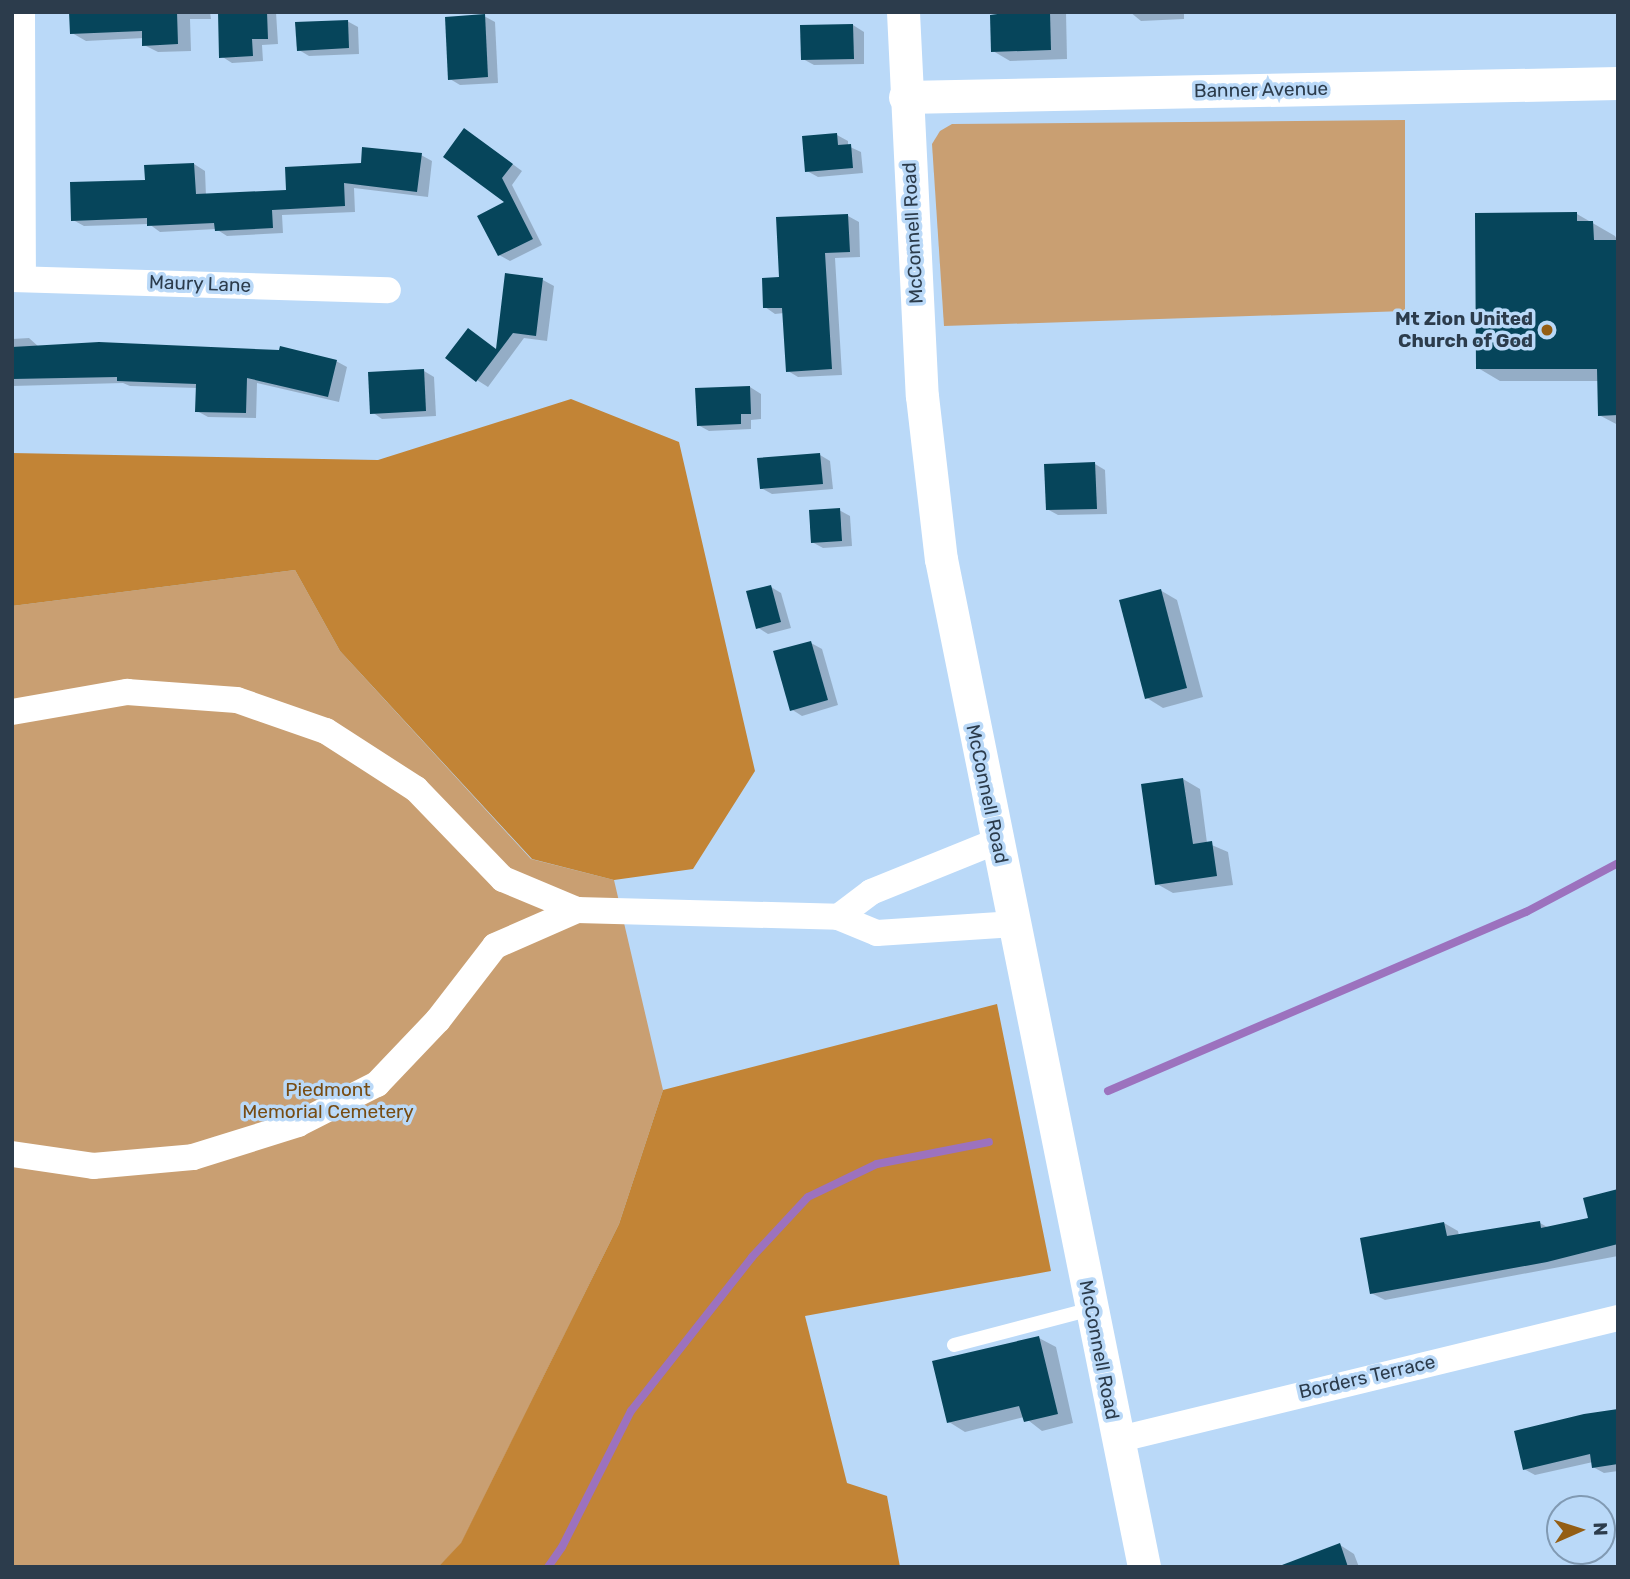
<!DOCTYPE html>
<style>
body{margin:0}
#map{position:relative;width:1630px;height:1579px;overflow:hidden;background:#bad9f8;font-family:Rubik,sans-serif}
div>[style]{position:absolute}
.green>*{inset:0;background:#c99f72}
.forest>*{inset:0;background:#c28436}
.shadow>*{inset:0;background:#0003}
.stream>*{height:8px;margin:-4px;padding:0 4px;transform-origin:4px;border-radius:4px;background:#9c72be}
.building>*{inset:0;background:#06455b}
.service>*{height:14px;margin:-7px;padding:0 7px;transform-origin:7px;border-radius:7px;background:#fff}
.minor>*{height:26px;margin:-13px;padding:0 13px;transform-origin:13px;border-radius:13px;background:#fff}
.tertiary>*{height:33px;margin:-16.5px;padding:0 16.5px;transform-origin:16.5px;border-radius:16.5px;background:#fff}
.dots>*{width:19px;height:19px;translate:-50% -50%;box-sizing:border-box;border:4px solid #bad9f8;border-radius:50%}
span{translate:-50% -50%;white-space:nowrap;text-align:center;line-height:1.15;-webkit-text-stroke:7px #bad9f8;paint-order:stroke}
.street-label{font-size:19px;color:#2c3c4c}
.poi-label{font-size:19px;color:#2c3c4c;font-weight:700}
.right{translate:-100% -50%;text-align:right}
.park-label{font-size:19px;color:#774c13}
.frame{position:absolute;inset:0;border:14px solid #2c3c4c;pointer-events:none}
.north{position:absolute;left:1546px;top:1495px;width:70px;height:70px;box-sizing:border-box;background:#bad9f8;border:2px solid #819ab3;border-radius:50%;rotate:87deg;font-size:19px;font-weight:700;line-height:28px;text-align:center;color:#2c3c4c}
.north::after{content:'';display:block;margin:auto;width:24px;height:32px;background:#945e14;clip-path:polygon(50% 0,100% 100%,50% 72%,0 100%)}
</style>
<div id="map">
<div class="green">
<i style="clip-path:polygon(1405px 120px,1405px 311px,944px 326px,932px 144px,940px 131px,952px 124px)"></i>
<i style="clip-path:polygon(295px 570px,340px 651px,531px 859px,614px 880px,663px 1090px,619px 1224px,461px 1544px,438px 1567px,12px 1567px,12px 606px)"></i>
</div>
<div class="forest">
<i style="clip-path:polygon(571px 399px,679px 442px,755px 771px,693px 869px,614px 880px,532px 859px,340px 651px,295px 570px,12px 606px,12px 453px,378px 460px)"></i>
<i style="clip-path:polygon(997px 1004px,1051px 1271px,805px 1316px,847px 1483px,887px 1496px,900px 1567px,438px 1567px,461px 1543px,619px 1224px,663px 1090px)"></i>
</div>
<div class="shadow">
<i style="clip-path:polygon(71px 12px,210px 12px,211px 19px,190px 19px,191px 51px,158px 52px,144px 45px,144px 38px,86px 41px,72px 33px)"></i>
<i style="clip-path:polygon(219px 12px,276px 12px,278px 44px,262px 45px,263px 61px,232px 63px,221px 56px)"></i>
<i style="clip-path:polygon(1014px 12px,1066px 12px,1067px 59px,1010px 61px,993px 51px)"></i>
<i style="clip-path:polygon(1130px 12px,1184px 12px,1184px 19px,1141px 21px)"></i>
<i style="clip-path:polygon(484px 16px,495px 22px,498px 83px,460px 85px,450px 79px)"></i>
<i style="clip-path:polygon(347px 21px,358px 27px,359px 54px,309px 56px,299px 50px)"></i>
<i style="clip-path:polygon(853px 25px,864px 32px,864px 64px,814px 65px,803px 59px)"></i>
<i style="clip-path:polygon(837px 135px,848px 141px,848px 146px,861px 152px,863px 173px,818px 177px,807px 171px)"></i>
<i style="clip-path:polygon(475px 137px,522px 171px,512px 185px,542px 245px,510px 261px,499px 255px,507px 203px)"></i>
<i style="clip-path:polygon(421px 155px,432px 161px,428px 197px,354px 188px,355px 212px,282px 215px,283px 233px,227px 236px,216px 229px,160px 232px,149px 224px,84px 226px,73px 220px,147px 181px,194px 164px,205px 171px,206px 196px,288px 191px,362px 165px)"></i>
<i style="clip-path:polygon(1577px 214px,1615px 236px,1618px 242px,1618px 425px,1599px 415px,1599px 381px,1500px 381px,1478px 368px)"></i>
<i style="clip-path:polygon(848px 216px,859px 222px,860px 257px,835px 258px,842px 375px,798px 377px,788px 371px,784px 313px,775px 314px,765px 307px,780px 279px)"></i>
<i style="clip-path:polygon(507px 275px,543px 280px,554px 286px,547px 341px,524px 338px,488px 387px,477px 380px,497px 351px)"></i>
<i style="clip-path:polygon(29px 338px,39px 347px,336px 361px,347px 367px,339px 402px,257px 383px,256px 418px,208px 417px,197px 411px,197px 388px,130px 386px,123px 383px,12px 386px,12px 339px)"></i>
<i style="clip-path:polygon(424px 371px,434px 377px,436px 416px,382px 419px,372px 412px)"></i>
<i style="clip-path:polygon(750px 387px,761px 394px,761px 419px,751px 420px,751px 429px,709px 431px,698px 425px)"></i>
<i style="clip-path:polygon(820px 455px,830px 461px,833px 489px,772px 494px,761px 488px)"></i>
<i style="clip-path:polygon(1095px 464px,1105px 470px,1107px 514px,1058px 515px,1047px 509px)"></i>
<i style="clip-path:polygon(839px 510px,850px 516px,852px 546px,823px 548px,812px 542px)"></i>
<i style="clip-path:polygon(771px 587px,781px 593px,791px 628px,768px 634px,757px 627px)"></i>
<i style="clip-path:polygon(1160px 590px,1177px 600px,1203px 697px,1163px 708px,1147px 698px)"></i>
<i style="clip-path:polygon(811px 643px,822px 649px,838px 705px,802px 716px,791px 709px)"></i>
<i style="clip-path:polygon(1183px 779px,1200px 789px,1207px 843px,1228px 852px,1233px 885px,1173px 893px,1157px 884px)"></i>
<i style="clip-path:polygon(1618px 1191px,1618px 1256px,1385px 1300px,1371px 1293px,1444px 1223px,1458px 1231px,1459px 1236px,1540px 1223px,1549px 1228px,1590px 1219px)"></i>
<i style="clip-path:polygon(1039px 1338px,1056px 1347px,1073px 1423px,1042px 1431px,1024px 1417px,965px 1432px,949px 1422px)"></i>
<i style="clip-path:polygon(1618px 1411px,1618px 1471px,1604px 1473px,1593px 1467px,1593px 1462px,1535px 1475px,1524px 1469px)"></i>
<i style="clip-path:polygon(1340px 1545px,1354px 1554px,1359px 1567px,1275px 1567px,1317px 1556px)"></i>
</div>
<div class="stream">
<i style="left:1108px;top:1091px;width:455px;rotate:-23.2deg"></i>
<i style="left:1526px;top:912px;width:104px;rotate:-28deg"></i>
<i style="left:548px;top:1567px;width:24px;rotate:-55deg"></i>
<i style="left:562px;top:1547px;width:153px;rotate:-63.1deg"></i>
<i style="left:631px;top:1411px;width:196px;rotate:-51.8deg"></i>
<i style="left:752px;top:1257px;width:82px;rotate:-47deg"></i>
<i style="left:808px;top:1197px;width:76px;rotate:-25.6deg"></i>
<i style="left:877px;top:1164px;width:114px;rotate:-11.1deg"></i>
</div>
<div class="building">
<i style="clip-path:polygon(69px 12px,177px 12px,178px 44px,142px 46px,142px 31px,70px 34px)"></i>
<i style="clip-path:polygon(218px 12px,267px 12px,268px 39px,252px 39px,253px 56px,219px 58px)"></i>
<i style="clip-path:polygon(1012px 12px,1050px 12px,1051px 50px,991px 52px,990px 15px)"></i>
<i style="clip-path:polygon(485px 14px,488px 77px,448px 80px,445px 17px)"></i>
<i style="clip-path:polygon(348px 20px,349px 48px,297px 51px,295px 22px)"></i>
<i style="clip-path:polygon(853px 24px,854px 59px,801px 60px,800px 25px)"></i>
<i style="clip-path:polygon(464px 128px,513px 164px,502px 178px,533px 239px,498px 256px,477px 216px,504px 202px,443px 157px)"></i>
<i style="clip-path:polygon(837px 133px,838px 145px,851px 144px,853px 168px,805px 172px,802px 136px)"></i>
<i style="clip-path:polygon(362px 147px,422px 153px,417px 192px,344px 183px,345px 206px,272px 210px,273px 228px,215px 231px,214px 223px,147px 226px,147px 218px,71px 221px,70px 182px,145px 180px,144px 165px,194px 163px,196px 194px,286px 190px,285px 167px,361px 163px)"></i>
<i style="clip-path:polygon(1577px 212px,1577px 221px,1593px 221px,1594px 240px,1618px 240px,1618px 415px,1598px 416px,1597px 369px,1476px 369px,1475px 213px)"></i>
<i style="clip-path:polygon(848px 214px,850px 252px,825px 253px,832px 369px,786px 372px,782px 308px,763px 308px,762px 278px,779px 277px,776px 217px)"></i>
<i style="clip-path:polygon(505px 273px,543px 278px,536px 336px,513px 333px,476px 382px,445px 358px,468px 328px,496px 349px)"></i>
<i style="clip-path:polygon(99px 342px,279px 350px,280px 346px,337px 360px,328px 397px,247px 378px,246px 413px,195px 412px,196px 384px,117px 381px,117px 377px,12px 379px,12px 347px)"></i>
<i style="clip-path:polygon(424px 369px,426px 411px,370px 414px,368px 372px)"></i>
<i style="clip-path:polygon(750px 386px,751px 414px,741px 414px,741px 424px,697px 426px,695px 388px)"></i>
<i style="clip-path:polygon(820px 453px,823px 484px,760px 489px,757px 458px)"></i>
<i style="clip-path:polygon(1095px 462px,1097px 509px,1046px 510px,1044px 464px)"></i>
<i style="clip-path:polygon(840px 508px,842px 541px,811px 543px,809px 510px)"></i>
<i style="clip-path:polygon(771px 585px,781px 622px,756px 629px,746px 591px)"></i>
<i style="clip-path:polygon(1161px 589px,1187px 688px,1145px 699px,1119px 600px)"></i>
<i style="clip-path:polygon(811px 641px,828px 700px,790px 711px,773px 651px)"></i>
<i style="clip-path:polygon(1183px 778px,1193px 844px,1212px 841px,1217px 876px,1155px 885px,1141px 784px)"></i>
<i style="clip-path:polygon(1618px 1189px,1618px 1244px,1547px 1262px,1370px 1294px,1360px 1238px,1444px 1222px,1447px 1236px,1540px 1221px,1541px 1228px,1588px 1218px,1583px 1198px)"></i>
<i style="clip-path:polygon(1039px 1336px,1058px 1414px,1024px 1422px,1019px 1406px,947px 1423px,932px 1361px)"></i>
<i style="clip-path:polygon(1618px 1409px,1618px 1464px,1592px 1468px,1590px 1454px,1523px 1470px,1514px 1431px,1584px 1414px)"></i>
<i style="clip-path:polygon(1340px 1543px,1348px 1567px,1282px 1567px,1282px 1565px)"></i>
</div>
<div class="service">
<i style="left:954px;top:1345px;width:142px;rotate:-14.7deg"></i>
</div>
<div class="minor">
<i style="left:22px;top:12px;width:267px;rotate:89.8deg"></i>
<i style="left:12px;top:279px;width:376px;rotate:1.7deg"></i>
<i style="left:12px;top:712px;width:117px;rotate:-9.9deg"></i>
<i style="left:127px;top:692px;width:110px;rotate:4.2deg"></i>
<i style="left:237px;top:700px;width:94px;rotate:19.2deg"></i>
<i style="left:326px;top:731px;width:107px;rotate:32.8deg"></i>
<i style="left:416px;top:789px;width:125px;rotate:46deg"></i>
<i style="left:503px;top:879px;width:80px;rotate:22.7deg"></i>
<i style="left:577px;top:910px;width:261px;rotate:1.5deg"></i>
<i style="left:838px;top:917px;width:42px;rotate:22.3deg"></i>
<i style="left:877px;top:933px;width:138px;rotate:-3.7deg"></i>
<i style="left:838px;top:917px;width:41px;rotate:-37.1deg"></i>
<i style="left:871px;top:892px;width:136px;rotate:-22deg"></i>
<i style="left:12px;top:1154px;width:82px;rotate:8.4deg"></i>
<i style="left:93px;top:1166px;width:100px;rotate:-5.1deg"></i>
<i style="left:193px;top:1157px;width:110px;rotate:-17.4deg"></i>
<i style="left:298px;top:1124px;width:89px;rotate:-26.9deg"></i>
<i style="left:377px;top:1084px;width:88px;rotate:-46.4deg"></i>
<i style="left:438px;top:1020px;width:93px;rotate:-52.4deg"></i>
<i style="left:495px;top:946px;width:90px;rotate:-23.7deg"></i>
<i style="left:1116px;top:1440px;width:517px;rotate:-13.66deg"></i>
</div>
<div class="tertiary">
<i style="left:903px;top:12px;width:384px;rotate:87.2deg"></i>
<i style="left:922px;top:396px;width:164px;rotate:83.4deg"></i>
<i style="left:941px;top:559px;width:1028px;rotate:78.61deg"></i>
<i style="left:905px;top:97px;width:713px;rotate:-1.12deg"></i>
</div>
<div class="dots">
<i style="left:1547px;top:330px;background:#945e14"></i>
</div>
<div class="street-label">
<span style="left:1261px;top:90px;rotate:-1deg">Banner Avenue</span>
<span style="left:913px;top:233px;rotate:-93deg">McConnell Road</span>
<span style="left:200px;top:284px;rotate:2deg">Maury Lane</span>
<span style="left:987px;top:794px;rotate:78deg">McConnell Road</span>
<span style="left:1099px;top:1350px;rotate:79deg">McConnell Road</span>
<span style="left:1367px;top:1377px;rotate:-13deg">Borders Terrace</span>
</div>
<div class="poi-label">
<span class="right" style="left:1533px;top:330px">Mt Zion United<br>Church of God</span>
</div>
<div class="park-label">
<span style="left:328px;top:1101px">Piedmont<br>Memorial Cemetery</span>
</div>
<div class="frame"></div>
<div class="north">N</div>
</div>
